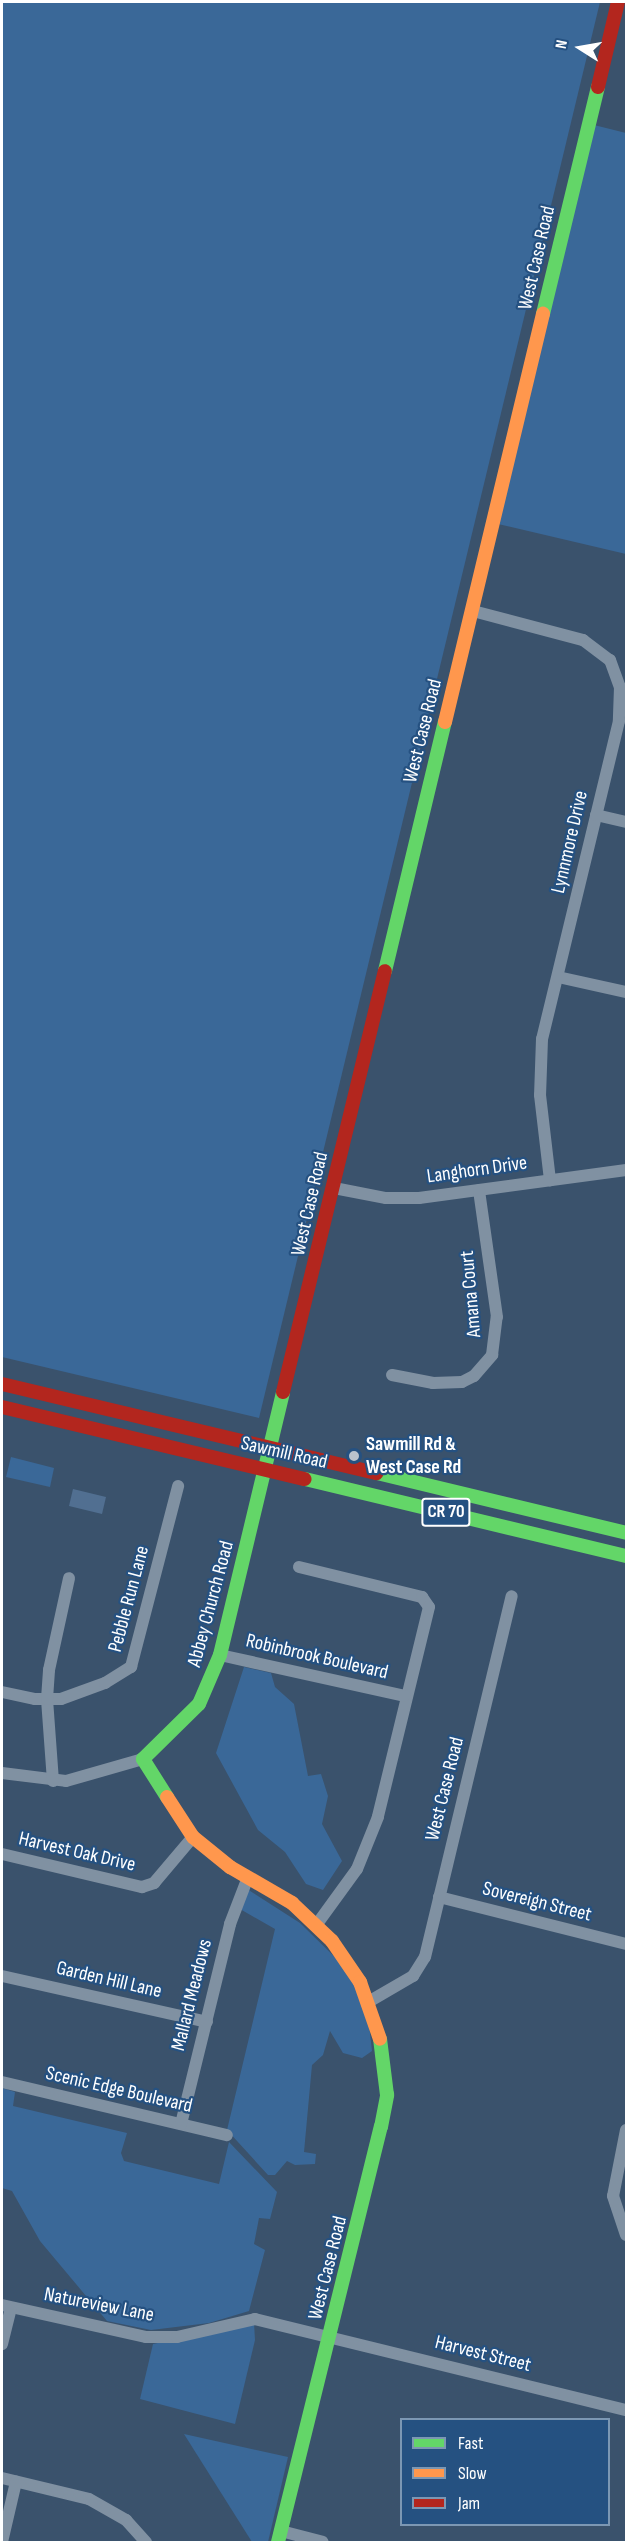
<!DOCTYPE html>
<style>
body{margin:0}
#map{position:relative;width:628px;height:2544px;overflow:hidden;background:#3a526c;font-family:"Sofia Sans Condensed",sans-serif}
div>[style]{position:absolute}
.green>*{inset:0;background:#3a6898}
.water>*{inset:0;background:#516f91}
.street>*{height:12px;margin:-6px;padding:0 6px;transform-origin:6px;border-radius:6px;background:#8091a2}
.fast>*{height:14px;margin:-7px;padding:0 7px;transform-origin:7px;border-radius:7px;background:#63d668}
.slow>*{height:14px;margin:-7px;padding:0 7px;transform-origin:7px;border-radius:7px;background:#ff974d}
.jam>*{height:14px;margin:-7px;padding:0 7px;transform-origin:7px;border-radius:7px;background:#b3261e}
.dots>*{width:16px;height:16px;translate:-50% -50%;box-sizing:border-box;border:3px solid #255181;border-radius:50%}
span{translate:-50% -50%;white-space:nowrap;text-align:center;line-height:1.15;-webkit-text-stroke:4.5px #255181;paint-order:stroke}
.shield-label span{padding:2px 4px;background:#255181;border:2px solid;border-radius:4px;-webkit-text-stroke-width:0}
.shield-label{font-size:18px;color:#fff;font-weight:700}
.street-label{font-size:20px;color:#fff}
.poi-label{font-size:20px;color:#fff;font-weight:700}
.left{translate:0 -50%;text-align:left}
.frame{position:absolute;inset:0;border:3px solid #fff;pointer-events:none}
.legend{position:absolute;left:400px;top:2418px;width:210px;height:108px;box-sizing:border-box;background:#255181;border:2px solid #7c97b3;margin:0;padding:8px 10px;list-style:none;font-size:18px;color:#fff}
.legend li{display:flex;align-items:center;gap:12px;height:30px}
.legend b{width:30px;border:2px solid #7c97b3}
.north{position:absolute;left:550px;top:18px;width:60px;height:60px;-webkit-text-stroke:4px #255181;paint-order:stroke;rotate:281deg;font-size:16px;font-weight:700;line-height:24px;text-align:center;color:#fff}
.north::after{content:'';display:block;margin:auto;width:21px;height:27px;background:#fff;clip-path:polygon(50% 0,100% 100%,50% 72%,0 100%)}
</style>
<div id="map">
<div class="green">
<i style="clip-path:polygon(2px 2px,600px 2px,259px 1418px,2px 1357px)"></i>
<i style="clip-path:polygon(594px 125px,626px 133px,626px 554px,498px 524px)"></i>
<i style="clip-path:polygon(11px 1457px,54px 1468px,50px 1487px,6px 1477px)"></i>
<i style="clip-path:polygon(244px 1667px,271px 1673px,275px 1687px,294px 1704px,308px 1776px,321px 1774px,328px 1796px,322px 1824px,342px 1861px,323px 1890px,306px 1884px,285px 1852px,258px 1830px,216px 1753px)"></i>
<i style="clip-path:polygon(247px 1889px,300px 1923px,347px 1969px,368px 2015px,372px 2051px,362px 2058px,343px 2053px,330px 2031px,323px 2055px,312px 2065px,304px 2152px,316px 2154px,315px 2164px,295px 2165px,287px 2161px,275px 2175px,268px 2175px,227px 2130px,275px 1929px,240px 1909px)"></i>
<i style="clip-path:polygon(2px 2088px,15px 2092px,13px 2106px,127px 2133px,121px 2153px,124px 2161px,219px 2184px,229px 2142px,277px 2192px,270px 2219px,259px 2218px,254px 2244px,265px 2250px,249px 2311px,209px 2323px,151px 2330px,107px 2321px,40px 2241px,12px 2191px,2px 2188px)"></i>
<i style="clip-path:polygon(254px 2323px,255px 2340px,235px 2424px,140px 2399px,153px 2344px)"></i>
<i style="clip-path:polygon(184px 2434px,288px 2457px,268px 2542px,252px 2542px)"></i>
</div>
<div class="water">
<i style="clip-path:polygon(73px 1489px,106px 1497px,102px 1514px,69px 1506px)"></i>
</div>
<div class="street">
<i style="left:473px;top:611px;width:114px;rotate:14.8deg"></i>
<i style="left:583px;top:640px;width:34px;rotate:37deg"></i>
<i style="left:610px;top:660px;width:29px;rotate:70deg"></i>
<i style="left:620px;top:687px;width:34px;rotate:92deg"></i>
<i style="left:619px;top:721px;width:327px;rotate:103.6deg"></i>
<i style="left:542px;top:1039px;width:56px;rotate:92deg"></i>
<i style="left:540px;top:1095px;width:86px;rotate:83.3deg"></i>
<i style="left:596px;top:815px;width:31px;rotate:13deg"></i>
<i style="left:558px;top:977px;width:70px;rotate:12.4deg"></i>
<i style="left:334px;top:1188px;width:53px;rotate:10.9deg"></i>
<i style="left:386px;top:1198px;width:33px"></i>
<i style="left:419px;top:1198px;width:209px;rotate:-7.7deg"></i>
<i style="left:392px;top:1375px;width:42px;rotate:11deg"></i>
<i style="left:433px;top:1383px;width:29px;rotate:-2deg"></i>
<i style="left:462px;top:1382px;width:13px;rotate:-27deg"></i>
<i style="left:474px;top:1376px;width:28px;rotate:-49deg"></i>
<i style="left:492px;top:1355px;width:38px;rotate:-83deg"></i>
<i style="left:497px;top:1317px;width:128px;rotate:-98.1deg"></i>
<i style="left:299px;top:1567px;width:127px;rotate:13.7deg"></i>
<i style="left:422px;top:1597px;width:12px;rotate:55deg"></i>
<i style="left:429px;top:1607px;width:216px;rotate:103.7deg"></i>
<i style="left:378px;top:1817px;width:56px;rotate:112deg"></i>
<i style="left:357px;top:1869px;width:68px;rotate:126deg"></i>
<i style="left:220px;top:1655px;width:189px;rotate:12.5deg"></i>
<i style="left:2px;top:1692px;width:34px;rotate:12deg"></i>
<i style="left:35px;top:1699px;width:26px"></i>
<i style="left:61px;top:1699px;width:47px;rotate:-20deg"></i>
<i style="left:105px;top:1683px;width:31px;rotate:-32deg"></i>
<i style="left:131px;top:1667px;width:187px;rotate:-75.4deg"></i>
<i style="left:2px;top:1773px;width:64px;rotate:7.1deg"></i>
<i style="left:66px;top:1781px;width:80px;rotate:-15.9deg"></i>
<i style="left:53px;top:1781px;width:82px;rotate:-94.2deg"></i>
<i style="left:47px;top:1699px;width:29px;rotate:-86deg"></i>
<i style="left:49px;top:1670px;width:94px;rotate:-77.7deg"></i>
<i style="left:2px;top:1854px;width:144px;rotate:13.3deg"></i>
<i style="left:142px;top:1887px;width:13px;rotate:-18deg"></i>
<i style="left:154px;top:1883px;width:60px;rotate:-49.7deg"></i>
<i style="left:439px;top:1897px;width:193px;rotate:14.1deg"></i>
<i style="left:2px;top:1976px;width:210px;rotate:12.6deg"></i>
<i style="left:370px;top:2001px;width:50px;rotate:-30.2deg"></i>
<i style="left:413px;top:1976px;width:22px;rotate:-58deg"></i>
<i style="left:425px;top:1957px;width:371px;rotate:-76.5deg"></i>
<i style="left:2px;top:2082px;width:231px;rotate:13.3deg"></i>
<i style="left:181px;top:2124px;width:206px;rotate:-76.2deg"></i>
<i style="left:230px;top:1924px;width:50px;rotate:-69deg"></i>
<i style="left:626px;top:2130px;width:67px;rotate:101.1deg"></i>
<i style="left:613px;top:2196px;width:41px;rotate:71.6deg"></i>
<i style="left:2px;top:2305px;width:148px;rotate:12.5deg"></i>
<i style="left:146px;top:2337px;width:31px"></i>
<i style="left:177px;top:2337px;width:80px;rotate:-13deg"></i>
<i style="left:255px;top:2319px;width:382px;rotate:13.8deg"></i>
<i style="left:2px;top:2344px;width:37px;rotate:-76deg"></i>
<i style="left:2px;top:2478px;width:89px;rotate:13.6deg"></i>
<i style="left:89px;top:2499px;width:43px;rotate:29.6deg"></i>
<i style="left:126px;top:2520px;width:30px;rotate:48deg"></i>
<i style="left:281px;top:2531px;width:43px;rotate:14.7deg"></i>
<i style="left:2px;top:2542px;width:62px;rotate:-76.9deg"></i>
</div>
<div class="fast">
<i style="left:543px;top:314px;width:234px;rotate:-76.4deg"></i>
<i style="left:385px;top:971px;width:256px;rotate:-76.5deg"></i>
<i style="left:377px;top:1473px;width:256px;rotate:13.5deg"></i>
<i style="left:305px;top:1479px;width:330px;rotate:13.5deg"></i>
<i style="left:167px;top:1797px;width:45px;rotate:-122.3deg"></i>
<i style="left:143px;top:1759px;width:78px;rotate:-44.5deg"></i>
<i style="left:199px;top:1704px;width:53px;rotate:-66.8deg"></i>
<i style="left:220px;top:1655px;width:270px;rotate:-76.5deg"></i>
<i style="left:278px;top:2542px;width:428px;rotate:-76.1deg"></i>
<i style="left:381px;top:2127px;width:33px;rotate:-79deg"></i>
<i style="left:387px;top:2095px;width:56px;rotate:-97.1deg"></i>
</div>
<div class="slow">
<i style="left:445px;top:722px;width:420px;rotate:-76.5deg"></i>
<i style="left:167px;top:1797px;width:48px;rotate:57deg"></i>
<i style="left:193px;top:1837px;width:48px;rotate:39deg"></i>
<i style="left:230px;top:1867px;width:72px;rotate:30.1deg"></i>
<i style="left:292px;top:1903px;width:55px;rotate:43.5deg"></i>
<i style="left:332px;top:1941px;width:50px;rotate:55.7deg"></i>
<i style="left:360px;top:1982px;width:60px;rotate:70.7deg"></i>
</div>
<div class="jam">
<i style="left:598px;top:87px;width:87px;rotate:-76.8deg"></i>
<i style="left:2px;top:1384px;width:385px;rotate:13.4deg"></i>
<i style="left:283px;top:1392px;width:433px;rotate:-76.4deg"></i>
<i style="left:2px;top:1407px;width:311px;rotate:13.4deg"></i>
</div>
<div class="dots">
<i style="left:354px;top:1456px;background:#bac2cc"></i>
</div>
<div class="shield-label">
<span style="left:446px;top:1512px">CR 70</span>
</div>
<div class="street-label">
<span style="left:537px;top:258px;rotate:-77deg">West Case Road</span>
<span style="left:423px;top:731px;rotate:-76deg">West Case Road</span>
<span style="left:570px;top:842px;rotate:-77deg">Lynnmore Drive</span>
<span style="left:477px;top:1170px;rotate:-8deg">Langhorn Drive</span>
<span style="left:310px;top:1204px;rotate:-77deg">West Case Road</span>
<span style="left:471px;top:1294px;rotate:-95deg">Amana Court</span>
<span style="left:284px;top:1453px;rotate:13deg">Sawmill Road</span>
<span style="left:129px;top:1599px;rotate:-75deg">Pebble Run Lane</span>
<span style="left:211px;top:1604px;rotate:-75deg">Abbey Church Road</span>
<span style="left:317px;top:1657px;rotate:13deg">Robinbrook Boulevard</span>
<span style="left:445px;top:1789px;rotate:-76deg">West Case Road</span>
<span style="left:77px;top:1852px;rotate:13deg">Harvest Oak Drive</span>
<span style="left:537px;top:1902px;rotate:14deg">Sovereign Street</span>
<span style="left:109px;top:1980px;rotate:13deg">Garden Hill Lane</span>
<span style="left:192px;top:1995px;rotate:-76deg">Mallard Meadows</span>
<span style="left:119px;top:2090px;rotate:13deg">Scenic Edge Boulevard</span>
<span style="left:328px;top:2268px;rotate:-76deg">West Case Road</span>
<span style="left:99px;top:2305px;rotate:11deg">Natureview Lane</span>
<span style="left:483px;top:2354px;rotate:14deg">Harvest Street</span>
</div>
<div class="poi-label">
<span class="left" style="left:366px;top:1456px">Sawmill Rd &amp;<br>West Case Rd</span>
</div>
<div class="frame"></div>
<ul class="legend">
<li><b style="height:8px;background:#63d668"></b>Fast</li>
<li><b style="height:8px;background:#ff974d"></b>Slow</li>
<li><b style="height:8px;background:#b3261e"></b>Jam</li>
</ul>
<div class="north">N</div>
</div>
